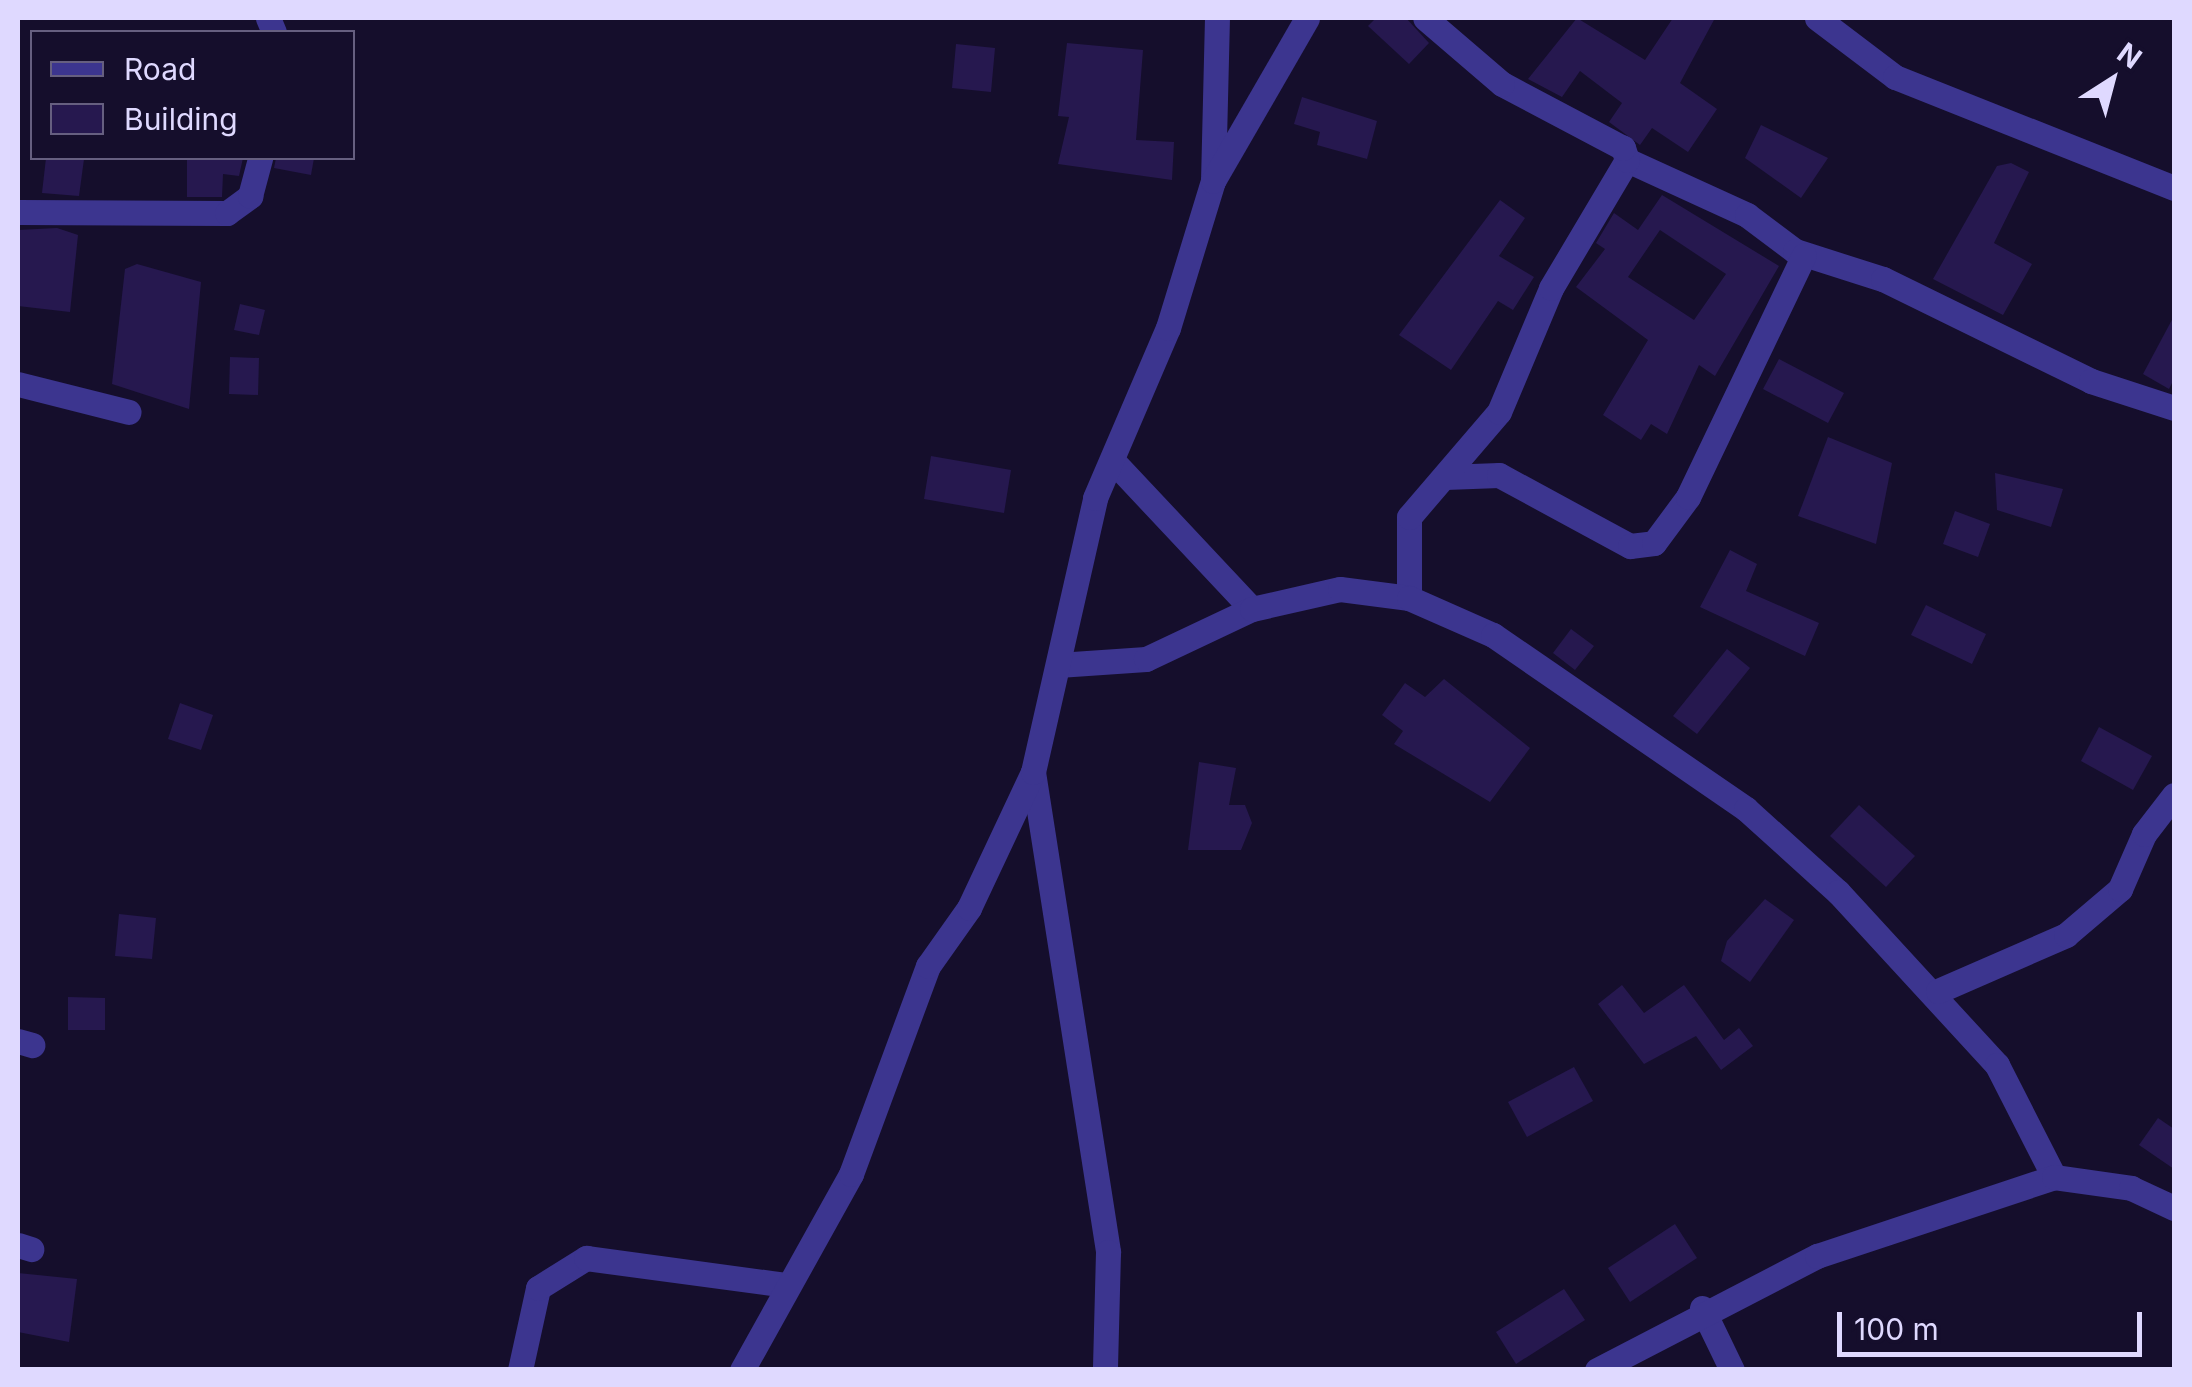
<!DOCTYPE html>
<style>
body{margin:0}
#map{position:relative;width:2192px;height:1387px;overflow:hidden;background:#150e2c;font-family:Inter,sans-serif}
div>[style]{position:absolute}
.building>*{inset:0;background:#26184f}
.minor>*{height:25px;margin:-12.5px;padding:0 12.5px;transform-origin:12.5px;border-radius:12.5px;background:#3c358f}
span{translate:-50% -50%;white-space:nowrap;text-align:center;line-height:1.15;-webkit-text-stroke:8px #150e2c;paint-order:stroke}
.frame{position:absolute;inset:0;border:20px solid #dfd9ff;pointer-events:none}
.legend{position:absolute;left:30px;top:30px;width:325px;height:130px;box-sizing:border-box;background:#150e2c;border:2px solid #665f80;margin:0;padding:12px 18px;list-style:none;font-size:30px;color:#dfd9ff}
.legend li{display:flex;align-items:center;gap:20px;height:50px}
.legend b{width:50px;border:2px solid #665f80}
.north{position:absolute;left:2062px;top:30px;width:100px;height:100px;-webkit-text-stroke:8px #150e2c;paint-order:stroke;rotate:36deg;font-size:28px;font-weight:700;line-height:40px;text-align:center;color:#dfd9ff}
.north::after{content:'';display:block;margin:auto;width:35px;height:45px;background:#dfd9ff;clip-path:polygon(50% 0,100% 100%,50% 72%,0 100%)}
.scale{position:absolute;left:1837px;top:1312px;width:305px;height:45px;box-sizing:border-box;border:5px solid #dfd9ff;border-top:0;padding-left:12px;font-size:30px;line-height:35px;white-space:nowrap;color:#dfd9ff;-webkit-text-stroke:8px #150e2c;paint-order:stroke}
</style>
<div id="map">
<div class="building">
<i style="clip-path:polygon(1376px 18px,1406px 18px,1429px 43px,1409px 64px,1368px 26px)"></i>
<i style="clip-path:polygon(1577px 18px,1645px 60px,1673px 18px,1715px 18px,1680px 83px,1717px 109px,1688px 152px,1652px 128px,1640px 145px,1609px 122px,1622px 103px,1580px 71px,1562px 97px,1528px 79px)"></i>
<i style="clip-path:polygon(1067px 43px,1143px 50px,1136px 140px,1174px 142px,1172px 180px,1058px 164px,1069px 117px,1058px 116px)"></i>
<i style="clip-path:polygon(956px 44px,995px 48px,991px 92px,952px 88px)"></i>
<i style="clip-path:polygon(1302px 97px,1377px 121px,1367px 159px,1317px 145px,1320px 132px,1294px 124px)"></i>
<i style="clip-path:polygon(1761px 125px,1828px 158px,1801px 198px,1745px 158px)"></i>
<i style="clip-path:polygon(46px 158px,84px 159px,79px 196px,42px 193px)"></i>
<i style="clip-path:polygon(187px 158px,243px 158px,239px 176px,223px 174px,222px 197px,187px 197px)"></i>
<i style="clip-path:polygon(276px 158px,314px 158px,311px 175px,274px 168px)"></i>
<i style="clip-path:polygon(2011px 163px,2029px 172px,1994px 243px,2032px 264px,2003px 315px,1933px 279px,1997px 166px)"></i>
<i style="clip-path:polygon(evenodd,1662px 195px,1779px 266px,1715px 376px,1699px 365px,1667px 434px,1651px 424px,1641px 440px,1603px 415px,1648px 340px,1576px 287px,1605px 249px,1596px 243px,1614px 213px,1638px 230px,1662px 195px,1660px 230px,1726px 274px,1694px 320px,1628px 277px,1660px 230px)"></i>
<i style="clip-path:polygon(1500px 200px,1525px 218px,1499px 256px,1534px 277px,1513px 310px,1498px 301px,1451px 370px,1399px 335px)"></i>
<i style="clip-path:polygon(57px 228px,78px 235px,70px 312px,18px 306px,18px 230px)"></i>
<i style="clip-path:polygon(137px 264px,201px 282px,189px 409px,112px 384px,125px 269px)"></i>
<i style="clip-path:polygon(240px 304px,265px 310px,259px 335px,234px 330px)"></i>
<i style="clip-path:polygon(2174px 316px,2174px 379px,2169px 389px,2143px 374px)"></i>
<i style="clip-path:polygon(230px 357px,259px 358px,258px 395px,229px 394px)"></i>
<i style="clip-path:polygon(1779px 359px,1844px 393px,1828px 423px,1763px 389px)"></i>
<i style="clip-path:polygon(1828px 437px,1892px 463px,1876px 544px,1798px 516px)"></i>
<i style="clip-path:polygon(931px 456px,1011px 470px,1004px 513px,924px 499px)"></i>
<i style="clip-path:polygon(1995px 473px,2063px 489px,2051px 527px,1997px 510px)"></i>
<i style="clip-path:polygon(1955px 511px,1990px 524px,1978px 557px,1943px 544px)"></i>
<i style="clip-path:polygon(1730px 550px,1757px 564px,1746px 591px,1819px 623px,1805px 656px,1700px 607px)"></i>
<i style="clip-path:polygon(1926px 605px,1986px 634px,1972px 664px,1911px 635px)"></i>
<i style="clip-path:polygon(1571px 629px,1594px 646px,1575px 670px,1553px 653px)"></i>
<i style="clip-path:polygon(1727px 649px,1750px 668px,1697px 734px,1673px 716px)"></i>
<i style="clip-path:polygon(1444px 679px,1530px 748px,1490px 802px,1394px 744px,1403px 731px,1382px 715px,1405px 683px,1425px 697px)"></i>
<i style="clip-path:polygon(180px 703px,213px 715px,201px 750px,168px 739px)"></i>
<i style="clip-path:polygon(2099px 727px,2152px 756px,2133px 790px,2081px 761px)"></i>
<i style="clip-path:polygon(1199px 762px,1236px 768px,1229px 805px,1245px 805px,1252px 823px,1241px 850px,1188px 850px)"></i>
<i style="clip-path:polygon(1859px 805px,1915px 856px,1886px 887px,1830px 836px)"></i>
<i style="clip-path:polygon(1765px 899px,1794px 920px,1750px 982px,1721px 961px,1727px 941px)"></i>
<i style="clip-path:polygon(119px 914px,156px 918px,152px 959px,115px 956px)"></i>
<i style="clip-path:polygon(1622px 985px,1644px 1013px,1684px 985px,1724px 1040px,1739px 1028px,1753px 1046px,1721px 1070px,1696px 1036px,1644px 1064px,1598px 1004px)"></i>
<i style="clip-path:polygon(68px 997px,105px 998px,105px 1030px,68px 1030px)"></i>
<i style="clip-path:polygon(1574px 1067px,1593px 1101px,1527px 1137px,1508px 1102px)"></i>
<i style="clip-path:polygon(2158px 1118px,2174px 1129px,2174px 1169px,2139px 1145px)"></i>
<i style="clip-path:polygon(1675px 1224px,1697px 1258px,1630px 1302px,1608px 1268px)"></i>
<i style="clip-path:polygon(18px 1273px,77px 1279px,69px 1342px,18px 1332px)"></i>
<i style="clip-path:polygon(1564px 1289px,1585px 1320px,1516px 1364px,1496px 1332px)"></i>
</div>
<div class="minor">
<i style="left:268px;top:18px;width:15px;rotate:67deg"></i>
<i style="left:1817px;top:18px;width:98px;rotate:37.1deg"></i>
<i style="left:1895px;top:77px;width:300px;rotate:21.7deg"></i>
<i style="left:1627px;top:160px;width:132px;rotate:24.6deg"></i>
<i style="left:1747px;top:215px;width:60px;rotate:36.9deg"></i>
<i style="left:1795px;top:251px;width:92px;rotate:17.7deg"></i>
<i style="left:1883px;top:279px;width:232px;rotate:26.1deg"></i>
<i style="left:2091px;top:381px;width:87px;rotate:18deg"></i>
<i style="left:1213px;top:181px;width:163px;rotate:-88.6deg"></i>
<i style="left:18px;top:212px;width:209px;rotate:0.3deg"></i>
<i style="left:227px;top:213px;width:29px;rotate:-36deg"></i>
<i style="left:250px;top:196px;width:39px;rotate:-75deg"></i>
<i style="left:18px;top:384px;width:114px;rotate:14.2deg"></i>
<i style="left:1112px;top:460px;width:204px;rotate:46.8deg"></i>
<i style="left:1445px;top:477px;width:54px;rotate:-2.1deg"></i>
<i style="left:1499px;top:475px;width:149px;rotate:28.5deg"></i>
<i style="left:1630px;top:546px;width:24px;rotate:-7deg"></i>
<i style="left:1654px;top:543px;width:57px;rotate:-53.5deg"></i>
<i style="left:1688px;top:497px;width:268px;rotate:-64.4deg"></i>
<i style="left:1409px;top:598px;width:81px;rotate:-90deg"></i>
<i style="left:1409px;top:517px;width:138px;rotate:-49.4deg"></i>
<i style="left:1499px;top:412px;width:134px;rotate:-67.2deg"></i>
<i style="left:1551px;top:288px;width:149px;rotate:-59.3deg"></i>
<i style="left:1627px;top:160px;width:13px;rotate:-108deg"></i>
<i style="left:1623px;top:148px;width:137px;rotate:-152.1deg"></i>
<i style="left:1502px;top:84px;width:101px;rotate:-139.4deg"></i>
<i style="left:1058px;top:665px;width:88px;rotate:-3.9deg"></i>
<i style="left:1146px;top:659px;width:117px;rotate:-25.3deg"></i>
<i style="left:1252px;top:609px;width:90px;rotate:-12.8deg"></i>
<i style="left:1340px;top:589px;width:70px;rotate:7.4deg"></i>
<i style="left:1409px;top:598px;width:92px;rotate:23.8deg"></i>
<i style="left:1493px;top:635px;width:307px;rotate:34.5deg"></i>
<i style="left:1746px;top:809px;width:124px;rotate:42.1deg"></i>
<i style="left:1838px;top:892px;width:235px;rotate:47.4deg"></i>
<i style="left:1997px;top:1065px;width:126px;rotate:63deg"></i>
<i style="left:1033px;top:772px;width:486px;rotate:81.1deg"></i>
<i style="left:1108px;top:1252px;width:118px;rotate:91.5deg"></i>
<i style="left:1938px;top:991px;width:140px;rotate:-23.6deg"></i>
<i style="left:2066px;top:935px;width:71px;rotate:-40.4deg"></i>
<i style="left:2120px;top:889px;width:60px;rotate:-66.4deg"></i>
<i style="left:2144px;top:834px;width:49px;rotate:-52.4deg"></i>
<i style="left:18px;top:1041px;width:15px;rotate:16deg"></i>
<i style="left:18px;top:1245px;width:14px;rotate:17deg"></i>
<i style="left:1702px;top:1308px;width:69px;rotate:64.2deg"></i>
<i style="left:520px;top:1370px;width:84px;rotate:-77.6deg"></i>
<i style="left:538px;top:1288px;width:57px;rotate:-32deg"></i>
<i style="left:586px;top:1258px;width:203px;rotate:7.7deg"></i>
<i style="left:742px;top:1370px;width:224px;rotate:-60.9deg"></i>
<i style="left:851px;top:1174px;width:222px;rotate:-69.7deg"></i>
<i style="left:928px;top:966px;width:71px;rotate:-54.7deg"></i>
<i style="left:969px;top:908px;width:150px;rotate:-64.8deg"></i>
<i style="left:1033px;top:772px;width:281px;rotate:-77.2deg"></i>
<i style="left:1095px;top:498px;width:185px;rotate:-66.8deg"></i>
<i style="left:1168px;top:328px;width:154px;rotate:-73deg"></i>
<i style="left:1213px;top:181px;width:188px;rotate:-60deg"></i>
<i style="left:1597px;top:1370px;width:248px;rotate:-27.4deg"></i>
<i style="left:1817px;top:1256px;width:250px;rotate:-18.4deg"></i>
<i style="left:2054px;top:1177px;width:78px;rotate:8.1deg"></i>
<i style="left:2131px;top:1188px;width:47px;rotate:24.9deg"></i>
</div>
<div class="frame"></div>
<ul class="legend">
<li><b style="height:12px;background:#3c358f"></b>Road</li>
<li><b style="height:28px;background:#26184f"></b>Building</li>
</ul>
<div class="north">N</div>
<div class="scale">100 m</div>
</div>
